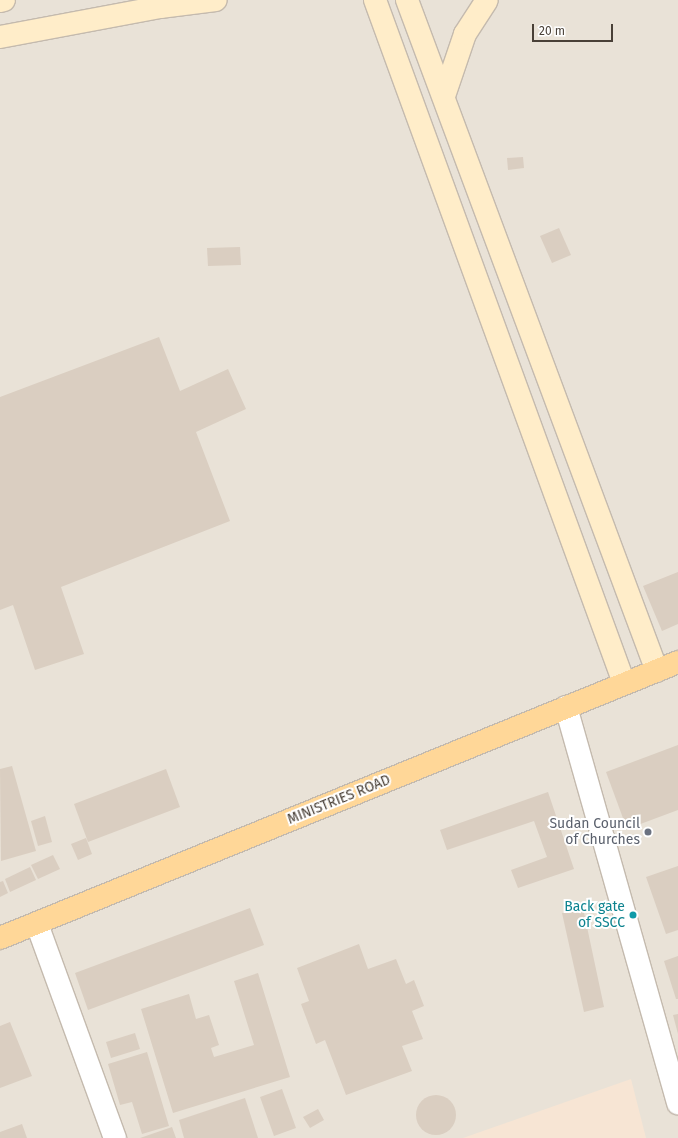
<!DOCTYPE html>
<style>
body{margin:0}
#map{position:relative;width:678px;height:1138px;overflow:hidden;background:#f5f0e9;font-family:"Fira Sans",sans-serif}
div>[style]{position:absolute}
.residential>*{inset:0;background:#e9e2d7}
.commercial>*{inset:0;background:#f7e5d4}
.building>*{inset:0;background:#dacec1}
.round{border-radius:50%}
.roads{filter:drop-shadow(1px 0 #c4baae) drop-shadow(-1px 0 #c4baae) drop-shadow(0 1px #c4baae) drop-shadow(0 -1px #c4baae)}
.minor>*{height:22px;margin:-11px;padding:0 11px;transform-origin:11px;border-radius:11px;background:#fff}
.secondary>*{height:22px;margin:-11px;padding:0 11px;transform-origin:11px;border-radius:11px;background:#ffedc9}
.primary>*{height:22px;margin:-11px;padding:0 11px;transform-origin:11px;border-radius:11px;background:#ffd798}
.dots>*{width:11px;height:11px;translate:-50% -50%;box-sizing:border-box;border:2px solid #fff;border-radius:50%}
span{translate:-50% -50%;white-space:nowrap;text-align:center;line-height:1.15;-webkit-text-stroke:4px #fff;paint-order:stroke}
.street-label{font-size:14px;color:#494037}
.worship-label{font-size:14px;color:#5b616d}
.right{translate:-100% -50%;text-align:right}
.culture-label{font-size:14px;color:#0d838f}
.scale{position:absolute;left:532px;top:24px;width:81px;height:18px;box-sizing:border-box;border:2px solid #494037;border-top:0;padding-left:5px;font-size:12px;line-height:14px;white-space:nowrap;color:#494037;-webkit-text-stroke:3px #fff;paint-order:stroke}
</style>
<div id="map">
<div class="residential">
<i style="clip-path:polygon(0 0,678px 0,678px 1138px,0 1138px)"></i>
</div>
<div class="commercial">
<i style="clip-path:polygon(631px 1079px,646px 1138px,463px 1138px)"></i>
</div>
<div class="building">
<i style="clip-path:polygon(523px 157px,524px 168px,508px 170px,507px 158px)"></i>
<i style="clip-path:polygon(559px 228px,571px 255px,552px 263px,540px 236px)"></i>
<i style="clip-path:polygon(240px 247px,241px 265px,208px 266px,207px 248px)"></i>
<i style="clip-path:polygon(159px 337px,180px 391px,228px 369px,246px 409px,196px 432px,230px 521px,61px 587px,84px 654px,35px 670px,13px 605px,0 610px,0 397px)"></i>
<i style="clip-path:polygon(678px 572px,678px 624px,662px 631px,643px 586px)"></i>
<i style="clip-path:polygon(678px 745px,678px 810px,627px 829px,606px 772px)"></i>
<i style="clip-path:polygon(12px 766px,36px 851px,1px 861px,0 769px)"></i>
<i style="clip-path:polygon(166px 769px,180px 807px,88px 842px,74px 804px)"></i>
<i style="clip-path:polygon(548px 792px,574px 869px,518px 888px,511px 870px,547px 857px,534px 821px,447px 850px,440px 830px)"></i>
<i style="clip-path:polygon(45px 816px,52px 842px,38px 846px,31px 821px)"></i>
<i style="clip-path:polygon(86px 838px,92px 854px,78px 860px,71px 844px)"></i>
<i style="clip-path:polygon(53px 855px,60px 869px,38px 879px,31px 865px)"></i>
<i style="clip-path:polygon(678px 866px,678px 930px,666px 934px,646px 877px)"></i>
<i style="clip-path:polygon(30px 867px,36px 880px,10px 892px,5px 879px)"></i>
<i style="clip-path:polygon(3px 881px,8px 893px,0 897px,0 882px)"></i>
<i style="clip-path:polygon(250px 908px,264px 945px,88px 1010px,75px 973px)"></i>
<i style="clip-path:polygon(583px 908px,604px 1007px,584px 1012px,562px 913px)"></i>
<i style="clip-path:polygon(359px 944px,368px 969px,396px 959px,406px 984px,414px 980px,424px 1006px,412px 1011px,423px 1039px,402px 1046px,412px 1071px,346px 1095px,325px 1040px,316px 1044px,301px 1004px,309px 1001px,297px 968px)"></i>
<i style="clip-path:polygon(678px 956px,678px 999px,676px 999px,664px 961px)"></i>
<i style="clip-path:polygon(258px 973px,290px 1077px,173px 1113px,141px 1009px,189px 994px,196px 1019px,209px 1015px,219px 1045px,211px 1048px,214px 1057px,254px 1045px,234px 981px)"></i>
<i style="clip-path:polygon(678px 1014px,678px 1034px,673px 1015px)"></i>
<i style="clip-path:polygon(10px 1022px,32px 1076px,0 1088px,0 1026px)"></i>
<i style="clip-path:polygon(135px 1033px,140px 1049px,111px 1058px,106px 1042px)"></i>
<i style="clip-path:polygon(147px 1052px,169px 1126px,142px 1134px,132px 1102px,120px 1105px,108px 1064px)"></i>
<i style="clip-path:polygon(282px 1089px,296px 1128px,274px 1136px,260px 1097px)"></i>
<i class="round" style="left:416px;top:1095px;width:40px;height:40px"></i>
<i style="clip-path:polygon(245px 1098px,258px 1138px,184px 1138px,179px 1120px)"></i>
<i style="clip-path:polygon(318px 1109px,324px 1120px,310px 1128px,303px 1117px)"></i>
<i style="clip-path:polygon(22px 1124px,27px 1138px,0 1138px,0 1132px)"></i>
<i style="clip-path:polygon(172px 1127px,176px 1138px,140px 1138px)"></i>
</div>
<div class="roads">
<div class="minor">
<i style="left:566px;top:707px;width:412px;rotate:74.2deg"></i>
<i style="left:37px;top:924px;width:228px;rotate:70deg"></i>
</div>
<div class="secondary">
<i style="left:375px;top:0;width:727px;rotate:69.97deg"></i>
<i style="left:407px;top:0;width:716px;rotate:69.57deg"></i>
<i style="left:0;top:1px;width:4px;rotate:-14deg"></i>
<i style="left:0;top:37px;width:163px;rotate:-10.6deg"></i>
<i style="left:160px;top:7px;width:56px;rotate:-7.1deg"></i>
<i style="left:444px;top:96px;width:65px;rotate:-71.3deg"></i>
<i style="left:465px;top:34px;width:40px;rotate:-57.1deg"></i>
</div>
<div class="primary">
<i style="left:0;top:938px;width:732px;rotate:-22.15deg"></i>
</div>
</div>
<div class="dots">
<i style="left:648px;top:832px;background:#6b7280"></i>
<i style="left:633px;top:915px;background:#0f9aa8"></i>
</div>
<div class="street-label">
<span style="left:339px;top:800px;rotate:-22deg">MINISTRIES ROAD</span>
</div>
<div class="worship-label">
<span class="right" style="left:640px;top:832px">Sudan Council<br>of Churches</span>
</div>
<div class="culture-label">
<span class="right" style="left:625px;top:915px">Back gate<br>of SSCC</span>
</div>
<div class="scale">20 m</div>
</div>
